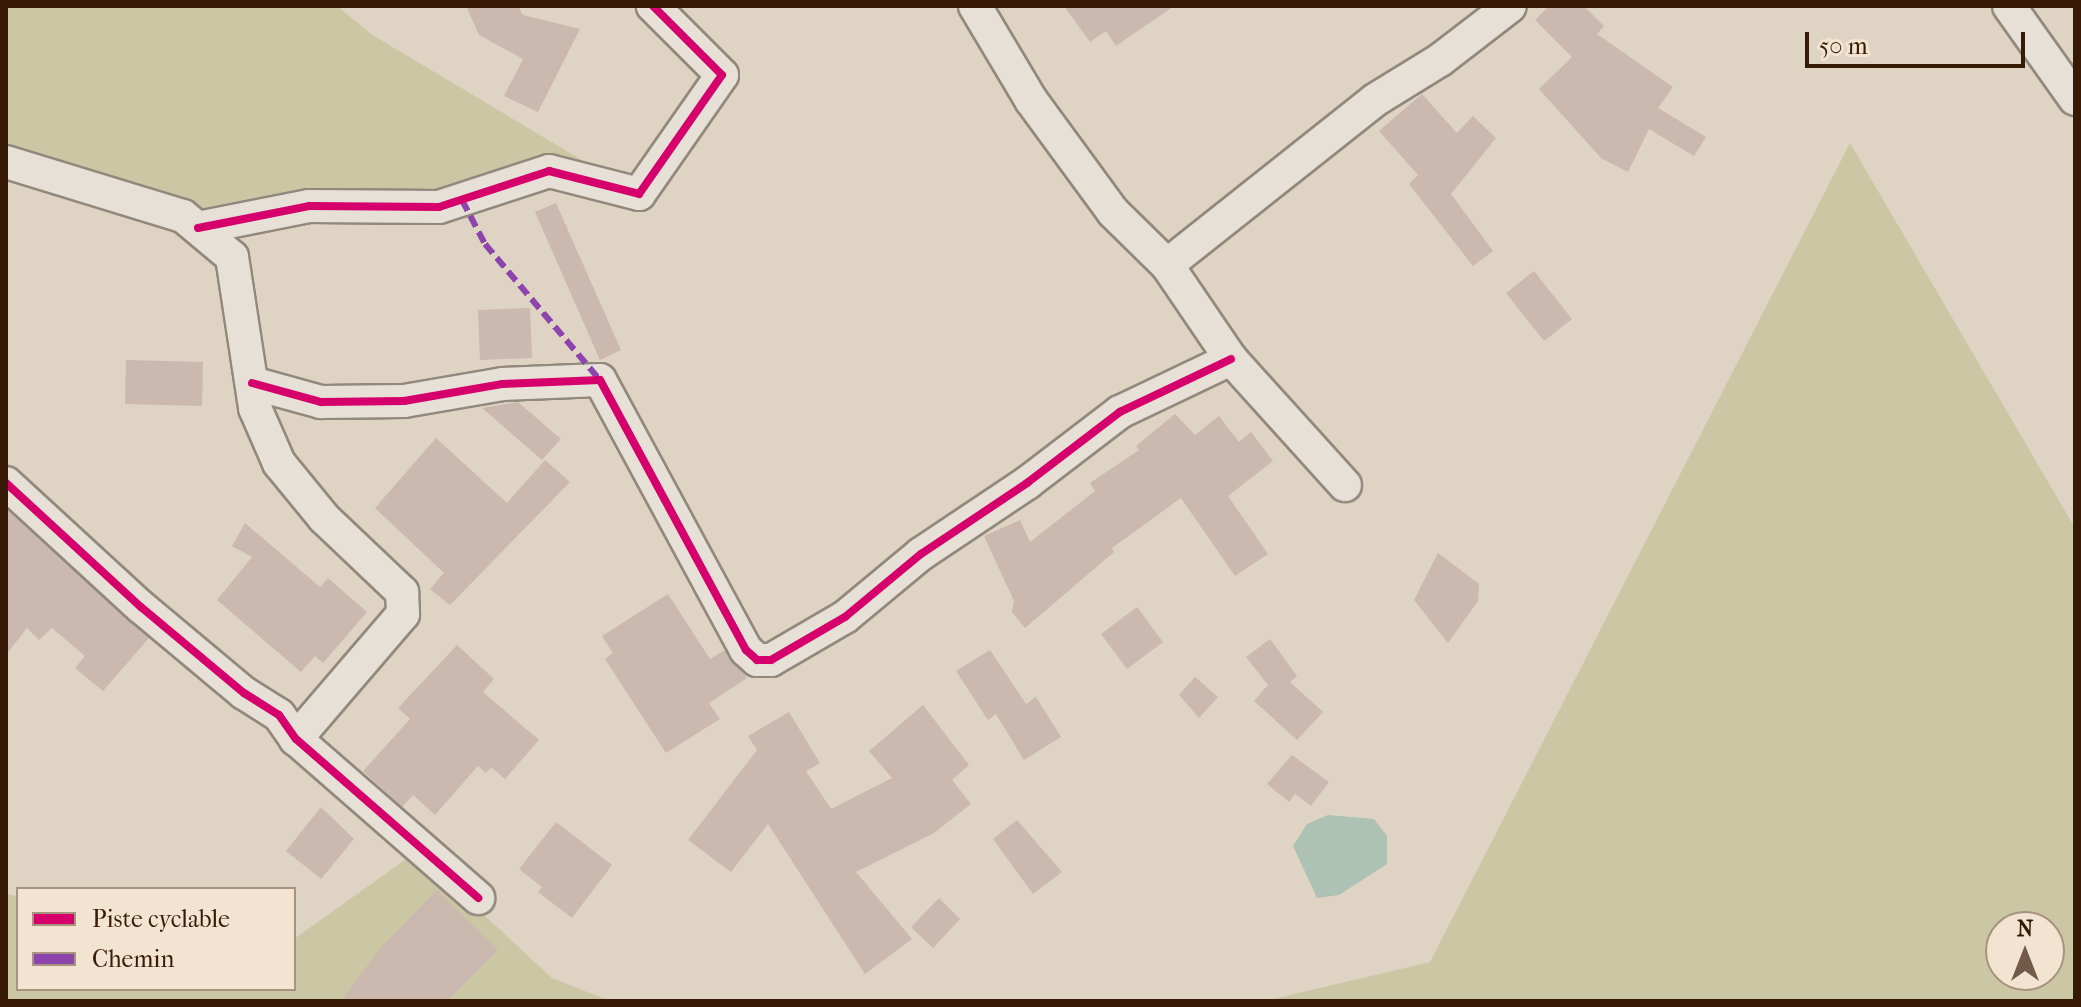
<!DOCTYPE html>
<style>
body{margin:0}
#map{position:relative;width:2081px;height:1007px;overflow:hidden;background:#dfd4c3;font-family:"IM FELL French Canon",serif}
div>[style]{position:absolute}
.green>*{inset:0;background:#cbc7a5}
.water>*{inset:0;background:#adc1b4}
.building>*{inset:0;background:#cbb8ae}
.roads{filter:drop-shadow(2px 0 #92887c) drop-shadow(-2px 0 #92887c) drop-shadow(0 2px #92887c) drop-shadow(0 -2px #92887c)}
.minor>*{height:32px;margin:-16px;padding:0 16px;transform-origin:16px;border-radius:16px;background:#e6e0d7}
.quiet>*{height:6px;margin-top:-3px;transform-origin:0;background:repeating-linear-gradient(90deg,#8e44ad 0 12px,transparent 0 18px)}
.cycleway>*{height:8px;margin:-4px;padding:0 4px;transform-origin:4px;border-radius:4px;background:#d6006c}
span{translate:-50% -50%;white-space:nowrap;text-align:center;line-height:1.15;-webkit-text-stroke:6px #f2e4d0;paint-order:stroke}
.frame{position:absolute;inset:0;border:8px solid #361a06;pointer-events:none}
.legend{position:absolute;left:16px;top:887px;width:280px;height:104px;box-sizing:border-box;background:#f2e4d0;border:2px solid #a7937f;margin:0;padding:10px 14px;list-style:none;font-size:24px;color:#361a06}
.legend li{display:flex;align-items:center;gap:16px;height:40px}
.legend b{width:40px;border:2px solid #a7937f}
.north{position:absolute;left:1985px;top:911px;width:80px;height:80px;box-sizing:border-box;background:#f2e4d0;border:2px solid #a7937f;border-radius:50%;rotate:0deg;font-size:22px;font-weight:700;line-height:32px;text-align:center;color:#361a06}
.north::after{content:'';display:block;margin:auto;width:28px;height:36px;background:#715b48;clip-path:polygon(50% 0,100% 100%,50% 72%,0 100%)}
.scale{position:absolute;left:1805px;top:32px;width:220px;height:36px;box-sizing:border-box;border:4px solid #361a06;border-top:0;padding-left:10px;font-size:24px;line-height:28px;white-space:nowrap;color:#361a06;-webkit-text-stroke:6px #f2e4d0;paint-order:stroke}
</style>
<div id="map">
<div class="green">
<i style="clip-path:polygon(6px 6px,337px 6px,374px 36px,639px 194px,549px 171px,439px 207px,198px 228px,6px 162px)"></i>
<i style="clip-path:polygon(evenodd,1850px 143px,2075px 528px,2075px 1001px,1265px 1001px,1430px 962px,1850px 143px,2001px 927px,2049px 927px,2049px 975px,2001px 975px,2001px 927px)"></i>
<i style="clip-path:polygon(416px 852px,552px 978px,610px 1001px,6px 1001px,6px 894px,18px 896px,18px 989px,294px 989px,294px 939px)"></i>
</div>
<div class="water">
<i style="clip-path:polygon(1328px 815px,1374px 819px,1387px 836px,1387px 864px,1339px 895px,1317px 898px,1293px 846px,1307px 824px)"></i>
</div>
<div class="building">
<i style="clip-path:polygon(466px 6px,518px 6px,523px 15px,580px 29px,538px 112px,504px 96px,523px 59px,479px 35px)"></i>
<i style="clip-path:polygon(1064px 6px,1174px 6px,1116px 46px,1106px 31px,1090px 42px)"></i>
<i style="clip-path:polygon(1549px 6px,1584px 6px,1604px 26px,1597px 34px,1673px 87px,1658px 108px,1706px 137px,1694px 156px,1649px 129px,1628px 172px,1601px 158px,1539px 89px,1572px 57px,1535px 20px)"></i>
<i style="clip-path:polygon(1422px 94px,1457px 133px,1473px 116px,1496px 138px,1451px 194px,1493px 251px,1473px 266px,1409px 184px,1418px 175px,1379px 131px)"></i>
<i style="clip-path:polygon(556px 203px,621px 350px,600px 360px,535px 212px)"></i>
<i style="clip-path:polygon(1534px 271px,1572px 319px,1544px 341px,1506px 293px)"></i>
<i style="clip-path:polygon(530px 308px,532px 358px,480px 360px,478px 310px)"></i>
<i style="clip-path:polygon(126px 360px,203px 362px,202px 406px,125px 404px)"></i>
<i style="clip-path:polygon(518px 402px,561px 439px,542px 460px,482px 408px)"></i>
<i style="clip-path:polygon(1175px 414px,1195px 435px,1219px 416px,1239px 442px,1251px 432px,1273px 461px,1228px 496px,1268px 554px,1235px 576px,1181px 498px,1112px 548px,1114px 552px,1025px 628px,1012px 612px,1014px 601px,984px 536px,1020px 520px,1030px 542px,1095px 491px,1090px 483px,1139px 450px,1136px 446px)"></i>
<i style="clip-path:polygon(436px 438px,507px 503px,545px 460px,570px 482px,450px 605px,430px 589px,444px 573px,375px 508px)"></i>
<i style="clip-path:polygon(6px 509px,149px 638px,103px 691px,75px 668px,85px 656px,52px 628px,39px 640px,27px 628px,6px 655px)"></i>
<i style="clip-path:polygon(245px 523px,320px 587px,328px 578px,367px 612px,323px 663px,315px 656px,301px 672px,217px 600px,252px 557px,232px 546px)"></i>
<i style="clip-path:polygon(1438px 553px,1479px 584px,1478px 601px,1448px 643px,1414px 600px)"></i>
<i style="clip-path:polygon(668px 594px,710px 659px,725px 650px,747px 678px,709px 703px,720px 719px,666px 753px,605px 659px,613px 653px,602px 636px)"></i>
<i style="clip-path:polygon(1137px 607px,1163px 642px,1127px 669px,1101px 634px)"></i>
<i style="clip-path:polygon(1270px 639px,1297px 676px,1290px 682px,1323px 712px,1297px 740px,1254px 701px,1268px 685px,1246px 657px)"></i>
<i style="clip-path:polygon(457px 645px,494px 679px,483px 692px,539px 740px,505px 779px,491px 767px,486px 773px,478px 766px,435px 815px,413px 795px,402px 807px,363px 771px,410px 719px,398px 708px)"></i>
<i style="clip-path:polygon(990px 650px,1026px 704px,1036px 697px,1061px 737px,1024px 760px,996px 714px,988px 720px,956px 671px)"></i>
<i style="clip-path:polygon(1195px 677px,1218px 697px,1199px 718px,1179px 695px)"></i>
<i style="clip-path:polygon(923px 705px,969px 765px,952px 780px,971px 804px,934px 833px,856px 872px,912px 939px,865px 974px,768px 824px,731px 872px,688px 840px,757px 750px,748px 736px,789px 712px,820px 763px,806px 771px,831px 809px,892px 778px,869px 751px)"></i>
<i style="clip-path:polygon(1292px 755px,1329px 782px,1311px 806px,1295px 794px,1289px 802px,1267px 784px)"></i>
<i style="clip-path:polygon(321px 807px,354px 839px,321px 879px,286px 851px)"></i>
<i style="clip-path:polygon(1017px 820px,1062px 872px,1033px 894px,993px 839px)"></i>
<i style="clip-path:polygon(556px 822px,612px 865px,572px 918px,538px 892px,542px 887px,519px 869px)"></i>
<i style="clip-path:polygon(437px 890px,498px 950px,447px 1001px,341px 1001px,381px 947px)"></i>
<i style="clip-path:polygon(939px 898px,960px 919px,933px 948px,911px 927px)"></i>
</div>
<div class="roads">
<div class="minor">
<i style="left:975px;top:6px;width:109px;rotate:59.2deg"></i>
<i style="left:1031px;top:100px;width:139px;rotate:53.8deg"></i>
<i style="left:1113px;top:212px;width:76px;rotate:44.5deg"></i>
<i style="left:1167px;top:265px;width:114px;rotate:55.8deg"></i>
<i style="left:1231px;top:359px;width:170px;rotate:47.9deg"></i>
<i style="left:2009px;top:6px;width:114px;rotate:54.6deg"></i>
<i style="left:6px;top:162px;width:185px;rotate:17deg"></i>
<i style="left:183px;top:216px;width:64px;rotate:39.9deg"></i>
<i style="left:232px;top:257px;width:153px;rotate:81.3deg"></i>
<i style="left:255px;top:408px;width:60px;rotate:66.4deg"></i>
<i style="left:279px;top:463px;width:71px;rotate:50.7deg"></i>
<i style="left:324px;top:518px;width:108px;rotate:43.5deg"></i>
<i style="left:402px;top:592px;width:22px;rotate:87deg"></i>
<i style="left:403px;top:614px;width:165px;rotate:130.6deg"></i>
<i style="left:198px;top:228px;width:113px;rotate:-11.2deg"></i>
<i style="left:309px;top:206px;width:130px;rotate:0.4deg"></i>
<i style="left:439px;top:207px;width:116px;rotate:-18.1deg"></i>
<i style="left:549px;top:171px;width:93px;rotate:14.3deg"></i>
<i style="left:639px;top:194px;width:145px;rotate:-55.1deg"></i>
<i style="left:722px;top:75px;width:98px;rotate:-135deg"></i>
<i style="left:1167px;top:265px;width:265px;rotate:-38.4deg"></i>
<i style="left:1375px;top:100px;width:76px;rotate:-31.6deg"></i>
<i style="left:1440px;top:60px;width:88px;rotate:-37.6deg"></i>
<i style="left:252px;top:383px;width:72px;rotate:15.4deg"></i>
<i style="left:321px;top:402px;width:83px;rotate:-0.7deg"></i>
<i style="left:404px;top:401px;width:99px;rotate:-9.8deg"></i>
<i style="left:502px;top:384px;width:98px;rotate:-2.3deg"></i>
<i style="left:600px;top:380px;width:307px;rotate:61.6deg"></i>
<i style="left:746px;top:650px;width:15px;rotate:42deg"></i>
<i style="left:757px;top:660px;width:14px"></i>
<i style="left:771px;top:660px;width:86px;rotate:-30.2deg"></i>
<i style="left:845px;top:617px;width:99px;rotate:-39.7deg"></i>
<i style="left:921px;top:554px;width:128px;rotate:-33.8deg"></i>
<i style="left:1027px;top:483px;width:117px;rotate:-37.4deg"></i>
<i style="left:1120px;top:412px;width:123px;rotate:-25.5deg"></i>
<i style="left:6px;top:483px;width:183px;rotate:42.6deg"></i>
<i style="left:141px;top:607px;width:134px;rotate:39.9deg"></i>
<i style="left:244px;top:693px;width:41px;rotate:32.2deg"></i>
<i style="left:279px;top:715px;width:29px;rotate:55deg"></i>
<i style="left:296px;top:739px;width:242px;rotate:41.1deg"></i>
</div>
</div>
<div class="quiet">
<i style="left:462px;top:200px;width:50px;rotate:62.4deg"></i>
<i style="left:485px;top:244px;width:178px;rotate:49.8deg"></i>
</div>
<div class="cycleway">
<i style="left:198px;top:228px;width:113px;rotate:-11.2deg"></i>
<i style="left:309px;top:206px;width:130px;rotate:0.4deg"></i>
<i style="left:439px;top:207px;width:116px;rotate:-18.1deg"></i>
<i style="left:549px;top:171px;width:93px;rotate:14.3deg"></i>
<i style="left:639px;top:194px;width:145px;rotate:-55.1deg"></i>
<i style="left:722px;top:75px;width:98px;rotate:-135deg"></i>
<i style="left:252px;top:383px;width:72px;rotate:15.4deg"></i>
<i style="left:321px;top:402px;width:83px;rotate:-0.7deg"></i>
<i style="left:404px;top:401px;width:99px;rotate:-9.8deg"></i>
<i style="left:502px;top:384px;width:98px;rotate:-2.3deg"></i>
<i style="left:600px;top:380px;width:307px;rotate:61.6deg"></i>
<i style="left:746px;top:650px;width:15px;rotate:42deg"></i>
<i style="left:757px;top:660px;width:14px"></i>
<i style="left:771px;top:660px;width:86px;rotate:-30.2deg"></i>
<i style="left:845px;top:617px;width:99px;rotate:-39.7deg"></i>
<i style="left:921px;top:554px;width:128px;rotate:-33.8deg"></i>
<i style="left:1027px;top:483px;width:117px;rotate:-37.4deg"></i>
<i style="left:1120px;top:412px;width:123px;rotate:-25.5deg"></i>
<i style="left:6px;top:483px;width:183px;rotate:42.6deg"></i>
<i style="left:141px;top:607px;width:134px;rotate:39.9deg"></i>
<i style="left:244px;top:693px;width:41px;rotate:32.2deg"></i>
<i style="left:279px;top:715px;width:29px;rotate:55deg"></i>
<i style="left:296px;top:739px;width:242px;rotate:41.1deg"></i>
</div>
<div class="frame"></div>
<ul class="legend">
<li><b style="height:10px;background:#d6006c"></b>Piste cyclable</li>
<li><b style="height:10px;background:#8e44ad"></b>Chemin</li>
</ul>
<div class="north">N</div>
<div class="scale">50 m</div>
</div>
